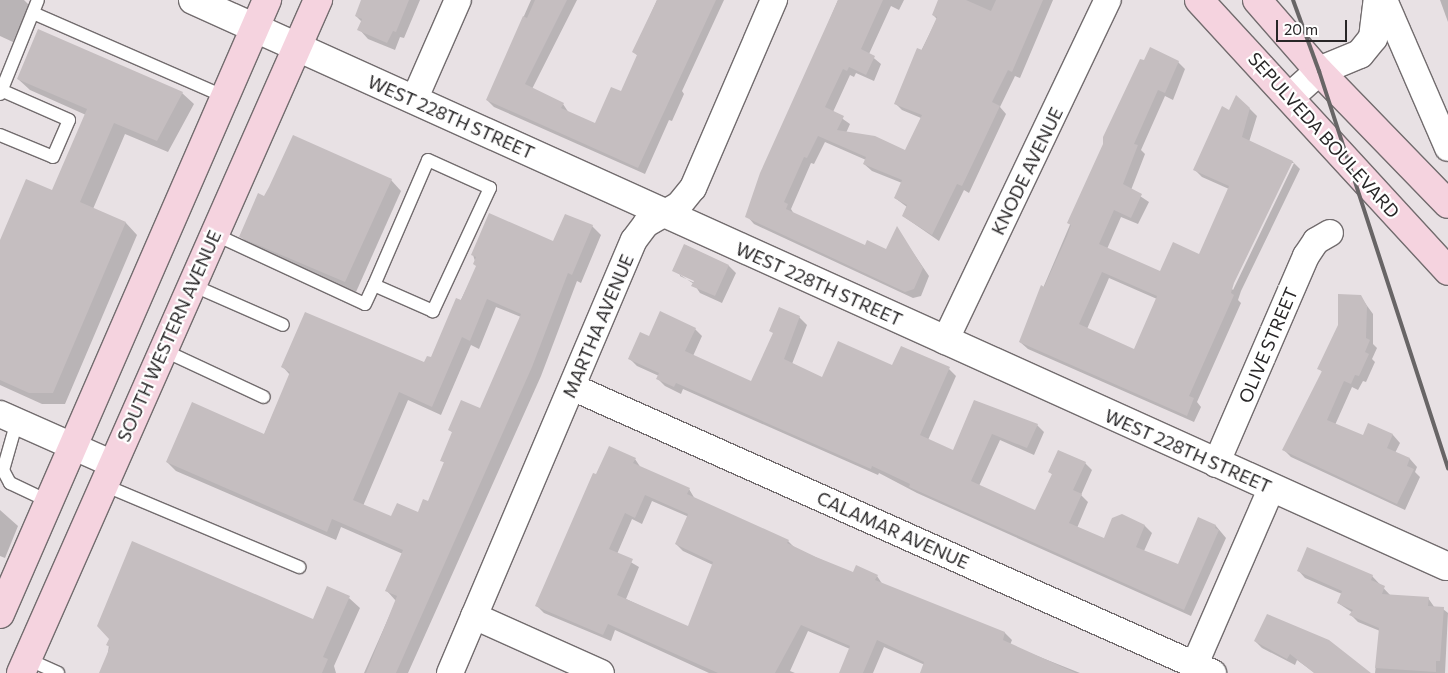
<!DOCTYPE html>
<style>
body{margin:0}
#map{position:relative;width:1448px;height:673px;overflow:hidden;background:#e8e1e4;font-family:Commissioner,sans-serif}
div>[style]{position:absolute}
.shadow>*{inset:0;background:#0003}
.building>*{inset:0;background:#c5bec0}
.roads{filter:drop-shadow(1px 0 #726c6e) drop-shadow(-1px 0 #726c6e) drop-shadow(0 1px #726c6e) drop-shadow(0 -1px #726c6e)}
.service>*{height:12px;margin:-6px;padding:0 6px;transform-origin:6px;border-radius:6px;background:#fff}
.minor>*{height:26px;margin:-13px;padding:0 13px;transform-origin:13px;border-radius:13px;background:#fff}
.tertiary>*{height:28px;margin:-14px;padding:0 14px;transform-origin:14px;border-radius:14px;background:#fff}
.primary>*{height:28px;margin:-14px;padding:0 14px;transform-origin:14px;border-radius:14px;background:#f5d3df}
.rail>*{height:4px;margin:-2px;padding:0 2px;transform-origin:2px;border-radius:2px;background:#686566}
span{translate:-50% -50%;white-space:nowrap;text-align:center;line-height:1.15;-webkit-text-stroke:4.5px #fff;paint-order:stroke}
.street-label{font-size:18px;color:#282627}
.scale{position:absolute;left:1276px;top:20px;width:71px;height:22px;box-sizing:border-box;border:2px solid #282627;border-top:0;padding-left:6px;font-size:15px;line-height:18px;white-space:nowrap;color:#282627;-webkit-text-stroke:4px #fff;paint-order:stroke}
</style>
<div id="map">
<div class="shadow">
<i style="clip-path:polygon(0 0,24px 0,29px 5px,13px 42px,0 36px)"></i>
<i style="clip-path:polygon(363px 0,420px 0,404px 38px,400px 37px,395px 50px,368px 39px,359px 29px,362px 22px,356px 16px)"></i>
<i style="clip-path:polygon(531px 0,577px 0,532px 89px,563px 104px,569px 113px,596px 125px,622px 93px,638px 56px,634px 52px,657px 0,724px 0,682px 91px,684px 94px,672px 121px,669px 120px,645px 174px,494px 107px,487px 100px)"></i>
<i style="clip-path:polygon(838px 0,904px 0,899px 10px,891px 6px,869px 54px,881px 64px,874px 81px,856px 73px,854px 77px,850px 75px,833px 112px,850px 124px,846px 133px,906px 152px,921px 118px,902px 110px,895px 103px,937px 19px,933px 15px,940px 0,1053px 0,1020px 78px,1015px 76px,1000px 107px,1006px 114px,969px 193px,964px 190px,939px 241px,903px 216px,907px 207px,895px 198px,902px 183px,872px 171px,864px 164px,866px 160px,825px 142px,814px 164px,811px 163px,791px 209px,794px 214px,865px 247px,887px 250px,897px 229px,929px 276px,921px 296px,913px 298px,754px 224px,747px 216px)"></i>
<i style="clip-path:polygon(1440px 0,1448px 0,1448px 22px)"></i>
<i style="clip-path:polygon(evenodd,1178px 62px,1185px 69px,1173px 100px,1165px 96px,1141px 150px,1145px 154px,1131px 190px,1149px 202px,1138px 224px,1121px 217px,1107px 249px,1160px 273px,1199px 256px,1229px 189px,1202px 177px,1195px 170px,1230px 111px,1250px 109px,1257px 116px,1249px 142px,1293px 162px,1300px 169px,1241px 291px,1238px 300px,1241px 303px,1197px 402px,1201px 407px,1194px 422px,1028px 349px,1020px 342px,1104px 145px,1178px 62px,1291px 163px,1294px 163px,1233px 290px,1231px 288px,1291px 163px,1178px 62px,1109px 278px,1157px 299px,1134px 351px,1087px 329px,1109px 278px)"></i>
<i style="clip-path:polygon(18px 79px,182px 93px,194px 104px,168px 152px,125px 134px,93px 209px,126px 223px,137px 235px,65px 404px,42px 404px,0 385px,0 243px,53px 192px,86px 115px,30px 90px)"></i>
<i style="clip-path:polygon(391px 180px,401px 191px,356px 292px,251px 247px,240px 236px,264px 198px)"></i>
<i style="clip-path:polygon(evenodd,592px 226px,601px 235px,581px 283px,577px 281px,541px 376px,408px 673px,364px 673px,396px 601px,387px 591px,403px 554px,341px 527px,336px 540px,176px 471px,167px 462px,264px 435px,290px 375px,283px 367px,425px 364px,432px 359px,477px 267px,473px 255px,554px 242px,592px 226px,496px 307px,521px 317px,481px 410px,450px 430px,453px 433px,442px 461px,445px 463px,429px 503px,418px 513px,392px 518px,363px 506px,408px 400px,441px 415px,471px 345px,479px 349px,496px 307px)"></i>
<i style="clip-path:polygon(evenodd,685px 245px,729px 266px,736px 273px,722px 303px,700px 293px,694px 284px,673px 270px,685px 245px,680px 273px,700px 282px,699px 285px,680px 276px,680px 273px)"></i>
<i style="clip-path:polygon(1360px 296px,1373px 314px,1373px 344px,1377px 348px,1372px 359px,1375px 362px,1366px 382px,1363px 381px,1358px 390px,1352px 387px,1335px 425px,1363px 437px,1369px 425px,1393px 435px,1400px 443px,1395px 453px,1410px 459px,1417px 467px,1415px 472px,1420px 477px,1405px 510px,1291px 457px,1284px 450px,1323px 373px,1319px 368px)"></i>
<i style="clip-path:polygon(799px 317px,807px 325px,792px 364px,823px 379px,893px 366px,949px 369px,956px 376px,928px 440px,953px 452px,975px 401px,1037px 425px,1044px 432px,1034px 455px,1000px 440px,979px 486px,1036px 512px,1053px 475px,1050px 472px,1085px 463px,1092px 470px,1081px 495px,1088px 502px,1077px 528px,1104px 540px,1122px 515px,1145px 526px,1152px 533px,1144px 551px,1179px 566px,1199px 519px,1216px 526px,1226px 538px,1191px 616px,917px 493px,879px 473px,878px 475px,683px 389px,681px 394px,665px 386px,658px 379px,659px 376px,637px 366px,630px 359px,649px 337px,695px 329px,702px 336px,693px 356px,752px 383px)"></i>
<i style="clip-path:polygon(evenodd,635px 459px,641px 468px,689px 489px,695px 499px,788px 541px,795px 548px,853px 574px,877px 576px,883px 585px,1005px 633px,1012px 640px,1010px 645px,1080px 673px,921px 673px,925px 665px,884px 647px,873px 673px,840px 673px,850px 649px,808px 631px,790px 671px,795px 673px,709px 673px,615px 630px,611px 641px,544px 613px,537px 606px,597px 476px,635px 459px,652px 501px,689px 517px,676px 544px,683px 551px,713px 565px,688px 628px,626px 599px,639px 567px,617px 554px,632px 519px,642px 524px,652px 501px)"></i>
<i style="clip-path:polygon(0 510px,18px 526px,5px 558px,0 556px)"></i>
<i style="clip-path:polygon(1298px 570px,1372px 576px,1391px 596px,1428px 598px,1435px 608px,1443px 609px,1448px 613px,1445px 673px,1375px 673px,1380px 631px,1358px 622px,1351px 615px,1353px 613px,1338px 603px,1342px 594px,1305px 578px)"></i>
<i style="clip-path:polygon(349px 598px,360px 608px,334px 666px,336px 673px,105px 673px,110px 638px,313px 621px)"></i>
<i style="clip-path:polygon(1255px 641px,1369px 673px,1315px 673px,1297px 660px,1295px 665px,1262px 648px)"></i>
</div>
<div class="building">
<i style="clip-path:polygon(361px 0,409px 0,396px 32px,393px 31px,387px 43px,357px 30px,362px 19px,355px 16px)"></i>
<i style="clip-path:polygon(535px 0,567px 0,525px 84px,564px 103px,561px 108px,595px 123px,611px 87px,621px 91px,637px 55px,632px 52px,657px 0,716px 0,638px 168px,486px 100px,523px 16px,527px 18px)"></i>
<i style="clip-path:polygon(838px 0,883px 0,861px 49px,875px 56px,866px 75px,849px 67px,847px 71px,843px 69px,825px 107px,844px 116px,837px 130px,875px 136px,905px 150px,922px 115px,894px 104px,917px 48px,922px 50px,937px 17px,932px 15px,938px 0,966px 0,991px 11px,996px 0,1043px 0,1012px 72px,1008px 70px,992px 102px,1000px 106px,984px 140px,962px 186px,957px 184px,932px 235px,902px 216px,907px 205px,894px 198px,902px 180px,863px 164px,866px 157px,818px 136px,807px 158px,804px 157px,784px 202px,788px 204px,786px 209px,865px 245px,867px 240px,886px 249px,897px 226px,923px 268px,914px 289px,905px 292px,745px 217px,760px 173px)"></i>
<i style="clip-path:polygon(38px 29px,183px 92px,157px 141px,114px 123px,80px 202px,126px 222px,53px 393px,29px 393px,0 380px,0 240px,26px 179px,52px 190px,87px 109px,17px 79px)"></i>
<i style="clip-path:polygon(evenodd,1150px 47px,1179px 61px,1165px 93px,1158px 90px,1134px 144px,1138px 145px,1123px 184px,1142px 194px,1131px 218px,1114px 210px,1099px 244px,1160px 271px,1173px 242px,1199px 254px,1229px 186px,1193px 170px,1222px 106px,1229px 110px,1236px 95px,1250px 108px,1242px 137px,1293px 161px,1234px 283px,1231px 293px,1234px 295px,1189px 396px,1194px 398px,1187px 416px,1019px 342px,1041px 285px,1044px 287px,1067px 236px,1071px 225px,1067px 223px,1103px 144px,1103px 137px,1140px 59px,1144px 60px,1150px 47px,1102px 272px,1157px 296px,1134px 349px,1079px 324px,1102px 272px)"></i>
<i style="clip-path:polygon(293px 135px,392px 179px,345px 282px,239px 237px,258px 193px,264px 196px,269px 187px)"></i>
<i style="clip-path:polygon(evenodd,489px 213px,553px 241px,565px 214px,593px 225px,572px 275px,568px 273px,532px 367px,396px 673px,366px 673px,397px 596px,385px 591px,403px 550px,332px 519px,327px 532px,166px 462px,192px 402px,264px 434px,290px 372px,281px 367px,305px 312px,424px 362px,427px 356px,431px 357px,456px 298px,461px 300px,476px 266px,473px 264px,476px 257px,471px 255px,489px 213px,487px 299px,521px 314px,480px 408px,461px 400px,448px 430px,452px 432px,440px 461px,444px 462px,428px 501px,423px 499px,418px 512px,397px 503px,391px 516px,353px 500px,399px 392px,432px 407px,462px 337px,470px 341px,487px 299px)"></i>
<i style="clip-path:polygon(684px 244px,729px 265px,715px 296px,691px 286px,694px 281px,672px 271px)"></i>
<i style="clip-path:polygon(1338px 294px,1361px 295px,1367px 306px,1366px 338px,1370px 340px,1365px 352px,1369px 354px,1359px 376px,1355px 375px,1351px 384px,1344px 381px,1327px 420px,1363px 435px,1368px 423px,1393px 434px,1387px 448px,1410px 458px,1407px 466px,1414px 469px,1397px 504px,1282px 450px,1322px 371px,1317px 369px,1338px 325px)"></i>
<i style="clip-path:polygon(779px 307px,800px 316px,784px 359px,822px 377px,838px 341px,892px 365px,901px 346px,950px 367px,920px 435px,953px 450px,974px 400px,1038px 424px,1027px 448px,992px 434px,971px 481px,1035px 510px,1052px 474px,1048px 472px,1058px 450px,1086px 462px,1073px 490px,1082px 494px,1069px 523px,1104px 538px,1112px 518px,1122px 514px,1145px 525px,1136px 547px,1178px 564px,1198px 517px,1216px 525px,1215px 528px,1219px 530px,1184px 610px,909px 487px,910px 484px,872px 466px,871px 469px,676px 383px,674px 387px,656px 379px,659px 373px,628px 359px,640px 332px,649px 336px,660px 311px,696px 328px,685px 351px,751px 381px,773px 333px,769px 331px)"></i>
<i style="clip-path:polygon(evenodd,609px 446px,636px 458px,633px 463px,690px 488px,687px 494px,789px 540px,787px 543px,816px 557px,853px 572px,856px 565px,878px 575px,875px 580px,1005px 632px,1003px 640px,1076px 673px,920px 673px,924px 662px,877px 640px,863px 673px,839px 673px,850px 646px,801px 625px,775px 673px,718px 673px,608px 624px,603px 635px,535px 606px,593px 473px,596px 474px,609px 446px,645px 495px,688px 514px,675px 544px,713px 562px,688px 626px,617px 595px,633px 559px,609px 549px,625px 513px,635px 518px,645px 495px)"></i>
<i style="clip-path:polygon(132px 541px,313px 619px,327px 586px,350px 596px,323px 657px,328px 659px,322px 673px,99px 673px,110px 647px,106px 645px,109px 639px,97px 626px)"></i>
<i style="clip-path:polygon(1307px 547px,1373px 575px,1371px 580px,1385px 586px,1382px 594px,1429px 597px,1428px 606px,1444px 607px,1440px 661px,1436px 661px,1436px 672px,1375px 668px,1379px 628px,1349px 615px,1353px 610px,1337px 603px,1342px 591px,1297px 571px)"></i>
<i style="clip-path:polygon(1267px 614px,1329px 640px,1371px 673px,1314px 673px,1290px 654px,1287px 659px,1254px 641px)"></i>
</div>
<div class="roads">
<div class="service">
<i style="left:33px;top:13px;width:210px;rotate:23.6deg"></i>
<i style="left:0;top:94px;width:101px;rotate:-68deg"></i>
<i style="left:0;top:135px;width:57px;rotate:22.5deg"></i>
<i style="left:53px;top:157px;width:40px;rotate:-66.6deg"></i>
<i style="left:69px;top:120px;width:74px;rotate:-156.2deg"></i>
<i style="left:214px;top:234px;width:166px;rotate:24.9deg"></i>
<i style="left:365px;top:304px;width:21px;rotate:-65deg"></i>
<i style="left:374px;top:285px;width:136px;rotate:-66.6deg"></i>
<i style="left:428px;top:160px;width:68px;rotate:24.3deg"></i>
<i style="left:490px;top:188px;width:136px;rotate:114.9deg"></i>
<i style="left:433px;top:311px;width:64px;rotate:-156.2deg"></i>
<i style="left:192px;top:285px;width:99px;rotate:23.7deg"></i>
<i style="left:163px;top:350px;width:111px;rotate:25deg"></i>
<i style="left:17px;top:421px;width:51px;rotate:105.9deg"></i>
<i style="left:3px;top:470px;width:15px;rotate:62deg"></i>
<i style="left:10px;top:483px;width:44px;rotate:25.4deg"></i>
<i style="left:104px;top:485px;width:212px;rotate:22.8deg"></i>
<i style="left:27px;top:659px;width:34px;rotate:24deg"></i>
</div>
<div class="minor">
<i style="left:1384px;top:0;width:161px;rotate:66.6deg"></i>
<i style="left:414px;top:100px;width:109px;rotate:-66.3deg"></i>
<i style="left:945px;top:341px;width:378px;rotate:-64.5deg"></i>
<i style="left:572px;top:387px;width:702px;rotate:24.05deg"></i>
<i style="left:0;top:414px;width:124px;rotate:23.9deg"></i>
<i style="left:1216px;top:464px;width:227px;rotate:-66.6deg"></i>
<i style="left:1306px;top:256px;width:18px;rotate:-56deg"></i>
<i style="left:1316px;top:241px;width:16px;rotate:-30deg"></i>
<i style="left:474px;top:616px;width:139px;rotate:24.2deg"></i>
<i style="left:1195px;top:664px;width:191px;rotate:-66.5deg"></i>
<i style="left:450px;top:673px;width:470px;rotate:-67deg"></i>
<i style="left:634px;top:240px;width:20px;rotate:-53deg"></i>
<i style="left:646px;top:224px;width:38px;rotate:-30deg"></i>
<i style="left:679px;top:205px;width:22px;rotate:-51deg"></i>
<i style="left:693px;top:188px;width:205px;rotate:-66.7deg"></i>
</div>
<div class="tertiary">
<i style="left:193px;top:0;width:1375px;rotate:24.31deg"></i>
<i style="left:1290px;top:97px;width:39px;rotate:-42deg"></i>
<i style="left:1319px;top:71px;width:44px;rotate:-22.5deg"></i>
<i style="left:1360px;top:54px;width:21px;rotate:-51deg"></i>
<i style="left:1373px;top:38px;width:38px;rotate:-83deg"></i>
</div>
<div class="primary">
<i style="left:1199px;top:0;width:368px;rotate:47.4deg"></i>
<i style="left:1257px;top:0;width:94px;rotate:48.9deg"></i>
<i style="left:1319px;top:71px;width:185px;rotate:45.9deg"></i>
<i style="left:0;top:614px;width:670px;rotate:-66.5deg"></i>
<i style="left:21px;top:673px;width:736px;rotate:-66.19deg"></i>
</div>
</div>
<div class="rail">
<i style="left:1293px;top:0;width:76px;rotate:69.9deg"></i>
<i style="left:1319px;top:71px;width:418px;rotate:72deg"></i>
</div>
<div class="street-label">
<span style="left:451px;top:117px;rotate:24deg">WEST 228TH STREET</span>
<span style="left:1324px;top:135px;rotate:48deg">SEPULVEDA BOULEVARD</span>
<span style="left:1027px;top:171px;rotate:-64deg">KNODE AVENUE</span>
<span style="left:819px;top:284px;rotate:24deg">WEST 228TH STREET</span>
<span style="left:598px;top:326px;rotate:-67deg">MARTHA AVENUE</span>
<span style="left:169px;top:336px;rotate:-66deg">SOUTH WESTERN AVENUE</span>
<span style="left:1268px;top:345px;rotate:-67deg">OLIVE STREET</span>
<span style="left:1188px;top:451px;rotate:24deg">WEST 228TH STREET</span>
<span style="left:893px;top:530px;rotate:24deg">CALAMAR AVENUE</span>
</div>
<div class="scale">20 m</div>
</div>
